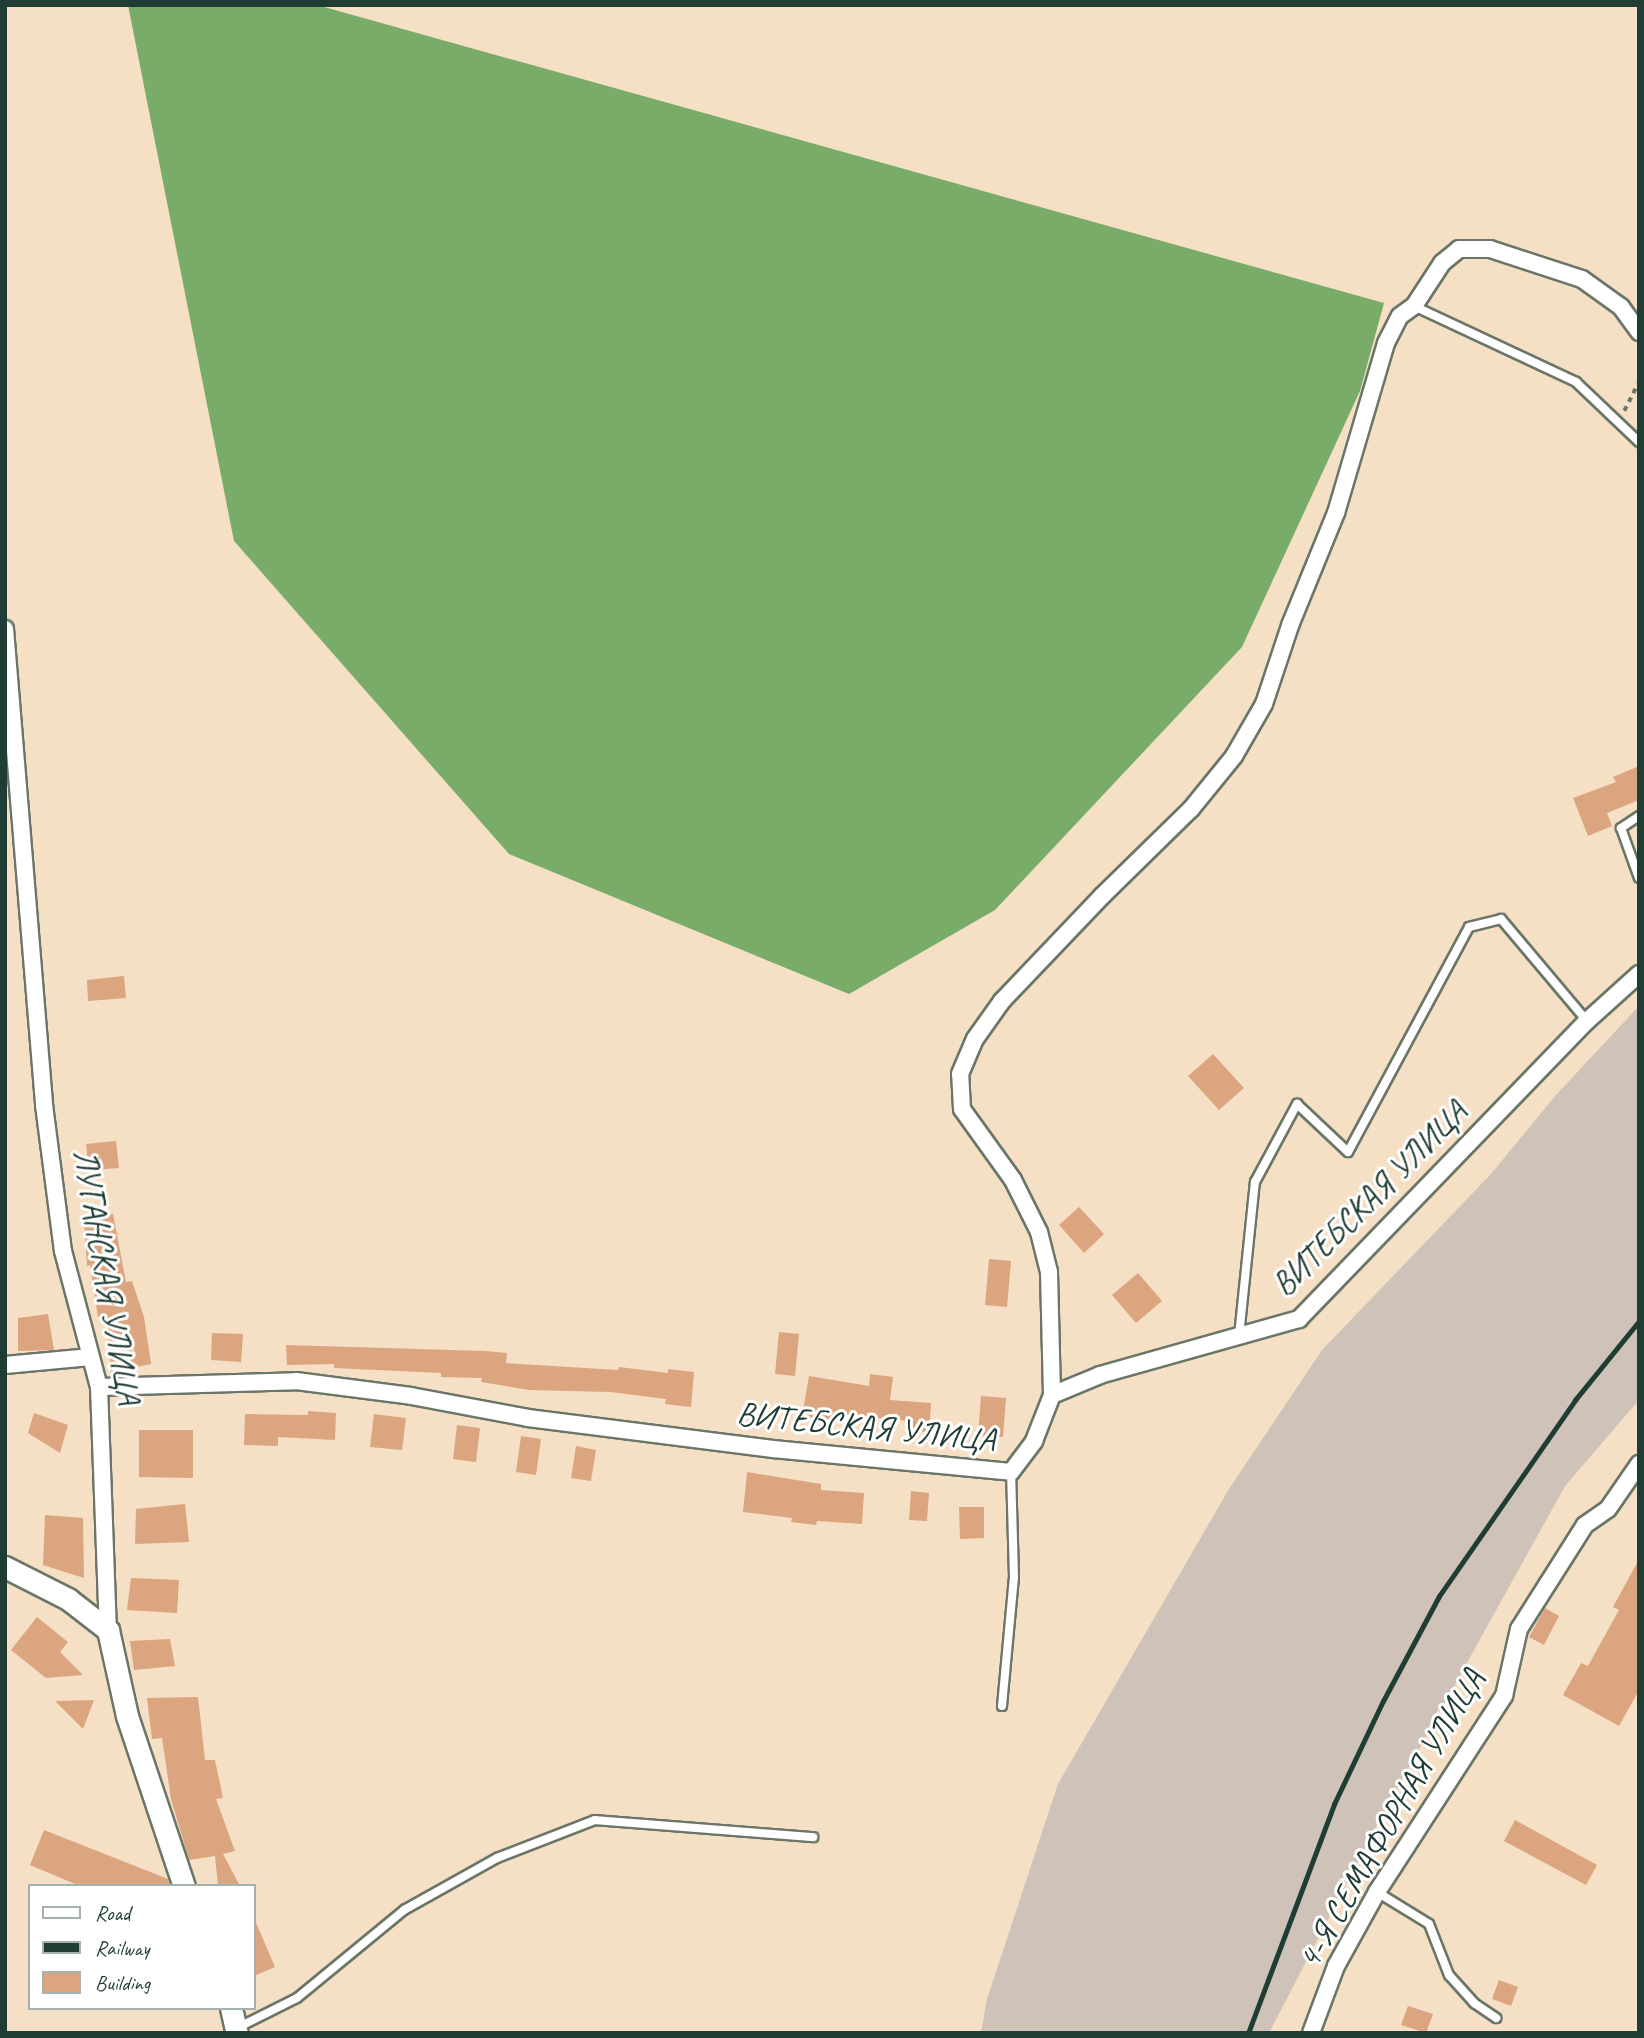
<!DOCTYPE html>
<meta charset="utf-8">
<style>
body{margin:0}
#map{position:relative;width:1644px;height:2038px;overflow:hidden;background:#f5dfc5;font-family:Caveat,sans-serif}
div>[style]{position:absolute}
.industrial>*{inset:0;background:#cec2b9}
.forest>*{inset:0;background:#78ac68}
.building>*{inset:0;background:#dba580}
.path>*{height:3.5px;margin-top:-1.75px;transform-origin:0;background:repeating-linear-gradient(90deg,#6a7667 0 5px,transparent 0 10px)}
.roads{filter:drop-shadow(2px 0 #6a7667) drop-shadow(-2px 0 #6a7667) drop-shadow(0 2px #6a7667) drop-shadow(0 -2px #6a7667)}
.service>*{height:8px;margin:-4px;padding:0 4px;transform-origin:4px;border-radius:4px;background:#fff}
.minor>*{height:16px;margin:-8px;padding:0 8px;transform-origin:8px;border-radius:8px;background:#fff}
.tertiary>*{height:21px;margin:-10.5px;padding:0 10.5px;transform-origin:10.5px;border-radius:10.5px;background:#fff}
.rail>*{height:5px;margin:-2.5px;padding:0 2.5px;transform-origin:2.5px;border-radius:2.5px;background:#1f3d34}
span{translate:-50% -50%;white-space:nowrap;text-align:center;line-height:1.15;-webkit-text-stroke:6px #fff;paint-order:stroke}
.street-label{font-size:33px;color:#1f3d34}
.frame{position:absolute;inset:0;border:7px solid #1f3d34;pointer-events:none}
.legend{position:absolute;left:28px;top:1884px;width:228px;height:126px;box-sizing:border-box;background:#fff;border:2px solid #a5b1ae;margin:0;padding:9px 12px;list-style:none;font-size:21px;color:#1f3d34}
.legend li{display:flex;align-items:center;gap:14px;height:35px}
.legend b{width:35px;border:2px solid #a5b1ae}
</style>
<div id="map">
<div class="industrial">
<i style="clip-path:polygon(1639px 1006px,1639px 1400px,1565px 1486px,1376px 1827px,1269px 2033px,981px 2033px,987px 1999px,1058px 1784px,1229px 1489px,1322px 1350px,1491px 1174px,1556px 1095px)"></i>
</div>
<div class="forest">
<i style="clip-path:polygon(128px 5px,317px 5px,1384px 303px,1360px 391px,1242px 647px,995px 910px,849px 994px,509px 854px,234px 541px)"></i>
</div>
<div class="building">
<i style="clip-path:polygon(1639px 766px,1639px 800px,1607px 813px,1612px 826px,1588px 836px,1573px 798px,1616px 782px,1613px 777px)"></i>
<i style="clip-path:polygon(124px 976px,126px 998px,88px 1001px,87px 980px)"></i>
<i style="clip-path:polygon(1213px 1054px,1244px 1088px,1219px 1110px,1188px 1076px)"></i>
<i style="clip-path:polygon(116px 1141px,119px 1168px,89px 1170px,86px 1144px)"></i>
<i style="clip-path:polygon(1079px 1207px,1104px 1234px,1084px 1253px,1059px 1225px)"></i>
<i style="clip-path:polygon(113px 1214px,126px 1282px,132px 1281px,144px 1317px,151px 1364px,111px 1372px,106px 1316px,98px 1317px,90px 1265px,87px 1266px,84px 1220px)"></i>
<i style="clip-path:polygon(989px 1259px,1011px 1261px,1007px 1307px,985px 1305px)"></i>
<i style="clip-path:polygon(1138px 1273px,1162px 1301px,1136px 1323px,1112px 1295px)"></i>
<i style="clip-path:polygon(48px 1314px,54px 1350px,18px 1351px,18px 1318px)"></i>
<i style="clip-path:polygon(779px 1332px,799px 1334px,795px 1376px,775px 1374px)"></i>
<i style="clip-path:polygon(212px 1333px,243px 1334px,241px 1362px,211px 1360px)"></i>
<i style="clip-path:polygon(286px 1345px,485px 1351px,507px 1353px,506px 1363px,618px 1370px,619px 1367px,668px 1373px,668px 1369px,694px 1372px,691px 1407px,665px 1404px,666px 1399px,610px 1392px,529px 1390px,481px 1382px,482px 1378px,441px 1377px,441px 1373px,334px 1368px,334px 1364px,287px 1365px)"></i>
<i style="clip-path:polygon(870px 1374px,893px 1377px,890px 1400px,931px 1403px,929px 1432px,908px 1431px,908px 1421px,839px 1414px,837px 1422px,802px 1416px,809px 1376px,869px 1386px)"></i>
<i style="clip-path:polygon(981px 1396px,1006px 1398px,1003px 1437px,978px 1435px)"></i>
<i style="clip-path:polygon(308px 1411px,336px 1413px,335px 1440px,278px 1437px,278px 1446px,244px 1445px,245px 1414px,308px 1415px)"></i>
<i style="clip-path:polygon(34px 1413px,68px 1425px,60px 1453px,28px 1433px)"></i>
<i style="clip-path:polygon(374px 1414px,406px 1418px,402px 1450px,370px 1447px)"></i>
<i style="clip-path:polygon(457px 1425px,480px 1428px,476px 1462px,453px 1459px)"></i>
<i style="clip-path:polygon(139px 1430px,193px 1430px,193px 1478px,139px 1477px)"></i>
<i style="clip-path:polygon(521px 1436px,541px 1439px,536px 1475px,516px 1472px)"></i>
<i style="clip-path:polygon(576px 1446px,596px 1450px,591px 1481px,571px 1478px)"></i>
<i style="clip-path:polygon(747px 1472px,821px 1484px,821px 1490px,864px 1493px,862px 1524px,817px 1521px,816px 1525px,791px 1522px,792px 1518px,743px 1512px)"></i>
<i style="clip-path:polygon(911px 1491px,929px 1493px,927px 1521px,909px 1520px)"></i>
<i style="clip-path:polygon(185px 1504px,189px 1542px,135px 1544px,136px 1509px)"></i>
<i style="clip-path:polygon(959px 1507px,984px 1507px,984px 1538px,960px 1539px)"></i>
<i style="clip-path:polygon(45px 1515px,83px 1518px,84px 1578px,43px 1565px)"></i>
<i style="clip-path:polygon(1639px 1559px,1639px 1690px,1619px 1726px,1563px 1695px,1581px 1663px,1588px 1666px,1619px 1610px,1613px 1607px)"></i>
<i style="clip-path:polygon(131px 1578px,179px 1580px,177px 1613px,127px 1610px)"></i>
<i style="clip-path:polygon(1545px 1608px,1559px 1616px,1544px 1645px,1529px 1637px)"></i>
<i style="clip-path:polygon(37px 1617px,68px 1642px,60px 1652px,83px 1675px,46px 1678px,11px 1650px)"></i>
<i style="clip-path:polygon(170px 1639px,175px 1666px,134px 1670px,130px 1641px)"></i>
<i style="clip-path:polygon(198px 1697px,205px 1760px,215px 1760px,223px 1798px,216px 1799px,235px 1851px,223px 1854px,240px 1886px,218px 1886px,215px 1856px,189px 1860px,171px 1799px,162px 1738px,152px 1739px,147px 1698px)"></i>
<i style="clip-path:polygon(94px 1700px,83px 1729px,55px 1701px)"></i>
<i style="clip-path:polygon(1515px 1820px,1597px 1865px,1586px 1885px,1504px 1841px)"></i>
<i style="clip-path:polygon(44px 1830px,168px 1879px,170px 1886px,80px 1886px,30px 1865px)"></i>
<i style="clip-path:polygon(254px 1918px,275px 1967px,254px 1976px)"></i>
<i style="clip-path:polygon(1499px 1980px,1518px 1987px,1511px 2006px,1492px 1999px)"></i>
<i style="clip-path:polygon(1408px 2006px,1433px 2014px,1426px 2033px,1401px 2025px)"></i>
</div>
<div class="path">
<i style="left:1624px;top:411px;width:34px;rotate:-63deg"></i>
</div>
<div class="roads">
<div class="service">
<i style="left:1414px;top:306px;width:179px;rotate:25.1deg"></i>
<i style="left:1576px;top:382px;width:87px;rotate:43.6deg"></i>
<i style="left:1639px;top:816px;width:22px;rotate:146deg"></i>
<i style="left:1621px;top:828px;width:53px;rotate:70.2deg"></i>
<i style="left:1239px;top:1336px;width:155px;rotate:-84.1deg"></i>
<i style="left:1255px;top:1182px;width:89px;rotate:-61.7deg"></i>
<i style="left:1297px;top:1104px;width:70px;rotate:43.3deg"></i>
<i style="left:1348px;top:1152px;width:255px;rotate:-61.7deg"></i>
<i style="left:1469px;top:927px;width:33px;rotate:-14deg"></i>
<i style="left:1501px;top:919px;width:133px;rotate:49.9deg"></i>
<i style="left:1002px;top:1706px;width:130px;rotate:-84.7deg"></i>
<i style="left:1014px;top:1577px;width:105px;rotate:-91.6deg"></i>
<i style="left:1377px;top:1892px;width:61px;rotate:31.6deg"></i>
<i style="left:1429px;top:1924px;width:55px;rotate:68.6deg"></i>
<i style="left:1449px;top:1975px;width:38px;rotate:48deg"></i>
<i style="left:1474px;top:2003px;width:27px;rotate:34deg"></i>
<i style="left:237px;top:2028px;width:67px;rotate:-26.6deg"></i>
<i style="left:297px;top:1998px;width:139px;rotate:-39.4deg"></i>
<i style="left:404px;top:1910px;width:107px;rotate:-29.2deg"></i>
<i style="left:497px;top:1858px;width:105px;rotate:-21.2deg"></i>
<i style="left:595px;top:1820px;width:219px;rotate:4.5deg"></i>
</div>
<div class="minor">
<i style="left:5px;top:629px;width:478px;rotate:85.3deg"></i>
<i style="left:44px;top:1105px;width:147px;rotate:82.6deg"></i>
<i style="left:63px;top:1251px;width:141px;rotate:75.2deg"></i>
<i style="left:99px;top:1387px;width:243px;rotate:87.9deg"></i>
<i style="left:5px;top:1365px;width:86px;rotate:-5.3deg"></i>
<i style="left:99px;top:1387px;width:197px;rotate:-1.7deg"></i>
<i style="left:296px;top:1381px;width:116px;rotate:7.4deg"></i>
<i style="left:411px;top:1396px;width:119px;rotate:10.6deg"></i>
<i style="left:528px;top:1418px;width:247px;rotate:7.2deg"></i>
<i style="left:773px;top:1449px;width:239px;rotate:5.5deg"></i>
<i style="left:1011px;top:1472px;width:39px;rotate:-53deg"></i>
<i style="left:1034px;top:1441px;width:49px;rotate:-68.6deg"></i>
<i style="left:1052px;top:1395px;width:52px;rotate:-22.6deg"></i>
<i style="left:1100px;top:1375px;width:207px;rotate:-15.7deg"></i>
<i style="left:1299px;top:1319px;width:414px;rotate:-46deg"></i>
<i style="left:1587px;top:1021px;width:70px;rotate:-42.1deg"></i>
<i style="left:1052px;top:1395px;width:123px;rotate:-91.4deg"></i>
<i style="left:1049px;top:1272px;width:41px;rotate:-104deg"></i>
<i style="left:1039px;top:1232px;width:58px;rotate:-116.6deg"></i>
<i style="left:1013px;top:1180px;width:87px;rotate:-125.7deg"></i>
<i style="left:962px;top:1109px;width:35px;rotate:-93deg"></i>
<i style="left:960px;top:1074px;width:38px;rotate:-67deg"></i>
<i style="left:975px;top:1039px;width:47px;rotate:-54.6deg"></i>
<i style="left:1002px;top:1001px;width:144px;rotate:-46.4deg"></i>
<i style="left:1101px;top:897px;width:126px;rotate:-44.4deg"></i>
<i style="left:1191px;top:809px;width:68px;rotate:-50.9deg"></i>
<i style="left:1234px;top:756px;width:60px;rotate:-60deg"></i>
<i style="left:1264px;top:704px;width:85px;rotate:-71.6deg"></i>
<i style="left:1291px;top:623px;width:119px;rotate:-67.8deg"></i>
<i style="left:1336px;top:513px;width:177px;rotate:-73.6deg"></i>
<i style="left:1386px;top:343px;width:30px;rotate:-63deg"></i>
<i style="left:1400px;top:316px;width:17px;rotate:-36deg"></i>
<i style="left:1414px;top:306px;width:51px;rotate:-56.9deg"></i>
<i style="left:1442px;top:263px;width:22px;rotate:-39deg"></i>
<i style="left:1459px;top:249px;width:31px"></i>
<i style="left:1490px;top:249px;width:97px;rotate:18.1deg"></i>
<i style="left:1582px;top:279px;width:48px;rotate:35.7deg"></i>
<i style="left:1621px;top:307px;width:31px;rotate:54deg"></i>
<i style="left:1311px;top:2033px;width:72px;rotate:-69.5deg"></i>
<i style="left:1336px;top:1966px;width:85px;rotate:-61deg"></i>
<i style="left:1377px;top:1892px;width:234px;rotate:-57.1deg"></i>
<i style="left:1504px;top:1696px;width:69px;rotate:-77.4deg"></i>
<i style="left:1519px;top:1629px;width:123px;rotate:-57.6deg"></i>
<i style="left:1585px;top:1525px;width:28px;rotate:-35deg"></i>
<i style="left:1608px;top:1509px;width:55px;rotate:-55.4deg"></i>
</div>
<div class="tertiary">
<i style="left:5px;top:1567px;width:71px;rotate:26.9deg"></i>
<i style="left:68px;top:1599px;width:51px;rotate:37.8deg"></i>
<i style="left:108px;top:1630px;width:88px;rotate:77.5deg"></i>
<i style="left:127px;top:1716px;width:179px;rotate:71.5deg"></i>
<i style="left:231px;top:2008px;width:26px;rotate:77deg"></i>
</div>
</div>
<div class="rail">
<i style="left:1248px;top:2033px;width:245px;rotate:-69.4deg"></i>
<i style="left:1334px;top:1804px;width:114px;rotate:-64.6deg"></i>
<i style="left:1383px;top:1701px;width:119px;rotate:-61.9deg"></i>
<i style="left:1439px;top:1596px;width:239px;rotate:-55.2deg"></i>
<i style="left:1575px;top:1400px;width:102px;rotate:-51deg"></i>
</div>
<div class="street-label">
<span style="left:1370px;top:1199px;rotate:-45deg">ВИТЕБСКАЯ УЛИЦА</span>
<span style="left:106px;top:1277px;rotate:80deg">ЛУГАНСКАЯ УЛИЦА</span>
<span style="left:866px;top:1427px;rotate:6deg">ВИТЕБСКАЯ УЛИЦА</span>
<span style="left:1391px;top:1819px;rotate:-60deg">4-Я СЕМАФОРНАЯ УЛИЦА</span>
</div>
<div class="frame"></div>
<ul class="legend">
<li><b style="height:9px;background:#fff"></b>Road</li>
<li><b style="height:9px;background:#1f3d34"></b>Railway</li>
<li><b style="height:19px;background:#dba580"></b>Building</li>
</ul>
</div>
